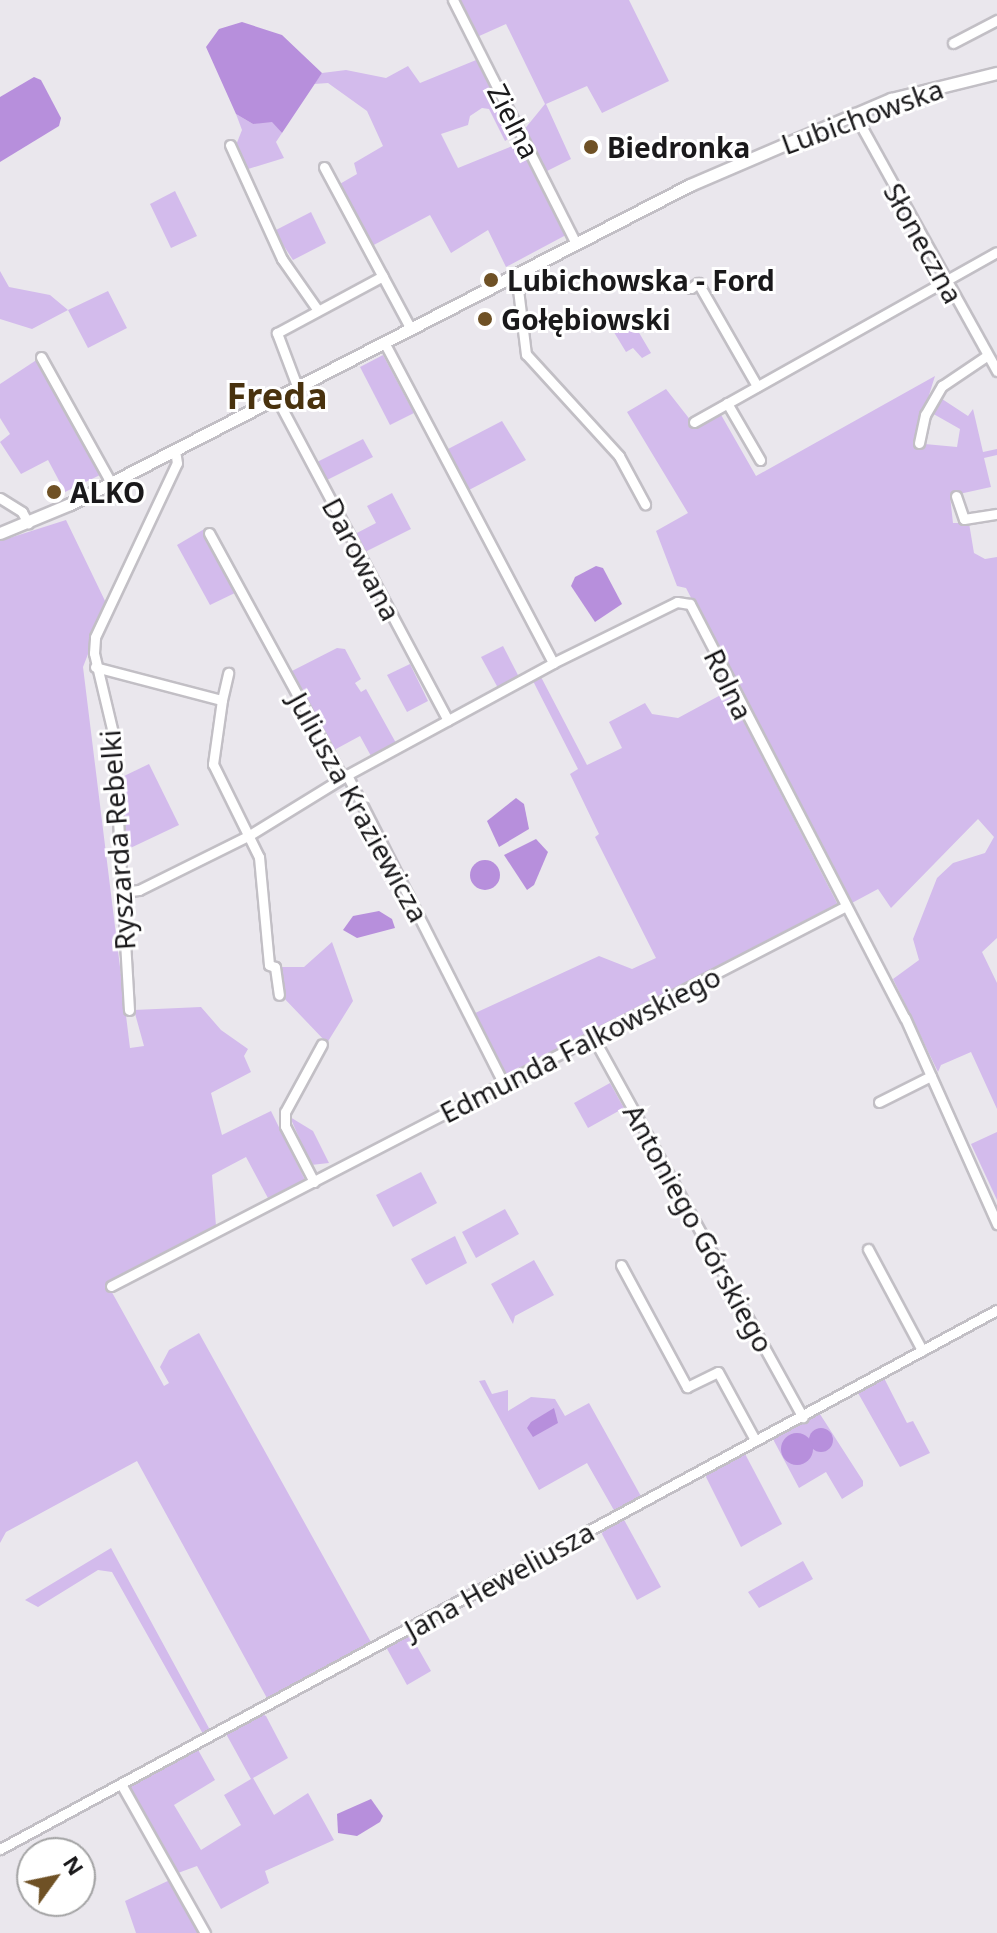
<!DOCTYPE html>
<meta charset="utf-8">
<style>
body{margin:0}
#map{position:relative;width:997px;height:1933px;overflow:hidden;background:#eae7ed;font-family:"Noto Sans",sans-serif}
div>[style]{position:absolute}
.green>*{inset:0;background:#d3bbec}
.water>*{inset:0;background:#b78fdc}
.round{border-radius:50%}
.roads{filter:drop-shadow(2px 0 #c2bfc5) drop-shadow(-2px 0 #c2bfc5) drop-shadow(0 2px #c2bfc5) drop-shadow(0 -2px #c2bfc5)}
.minor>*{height:9px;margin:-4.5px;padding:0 4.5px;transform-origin:4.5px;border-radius:4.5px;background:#fff}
.tertiary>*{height:11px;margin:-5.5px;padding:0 5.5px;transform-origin:5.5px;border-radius:5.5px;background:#fff}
.dots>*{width:22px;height:22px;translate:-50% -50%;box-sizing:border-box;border:4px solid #fff;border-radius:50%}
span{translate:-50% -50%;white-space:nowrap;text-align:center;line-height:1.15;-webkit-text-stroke:6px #fff;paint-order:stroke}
.street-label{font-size:28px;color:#1a191b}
.poi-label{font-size:28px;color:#1a191b;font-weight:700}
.left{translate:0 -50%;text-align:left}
.district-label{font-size:36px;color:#49320e;font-weight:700}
.north{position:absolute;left:16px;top:1837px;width:80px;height:80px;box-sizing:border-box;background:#fff;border:2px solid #a3a3a4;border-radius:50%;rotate:57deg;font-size:22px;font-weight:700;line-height:32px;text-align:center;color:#1a191b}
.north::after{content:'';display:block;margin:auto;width:28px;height:36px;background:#6f5125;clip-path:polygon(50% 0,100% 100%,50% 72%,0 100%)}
</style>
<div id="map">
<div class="green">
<i style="clip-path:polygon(459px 0,629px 0,669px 81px,602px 113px,587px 86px,546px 104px,571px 159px,543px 173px,523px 131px,545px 104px,506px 24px,477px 37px)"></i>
<i style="clip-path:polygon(481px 58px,515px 135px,505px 141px,489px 109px,482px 108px,470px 116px,468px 125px,441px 134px,458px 168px,522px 142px,566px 235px,506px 267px,488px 230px,451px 253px,430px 215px,370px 247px,338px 185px,357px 174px,354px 163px,383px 146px,367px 111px,328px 83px,314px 84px,322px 73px,346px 70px,386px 78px,408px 66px,420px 83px)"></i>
<i style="clip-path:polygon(236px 114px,253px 124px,272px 121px,282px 133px,276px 142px,284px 158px,245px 170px,236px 145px,242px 130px)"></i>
<i style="clip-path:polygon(175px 191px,197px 236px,171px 248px,150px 204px)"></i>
<i style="clip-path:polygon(311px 212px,326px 243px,293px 260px,274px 231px)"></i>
<i style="clip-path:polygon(0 271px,9px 287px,50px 295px,68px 310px,108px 291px,127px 328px,88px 348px,68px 310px,32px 329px,0 319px)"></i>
<i style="clip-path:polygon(628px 314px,651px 353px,642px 358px,633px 348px,626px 352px,609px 324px)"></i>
<i style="clip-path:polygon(383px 355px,414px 413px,390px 425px,360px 367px)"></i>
<i style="clip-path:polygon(38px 359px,100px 475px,65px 492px,48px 460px,21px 474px,0 442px,10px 434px,0 418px,0 384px)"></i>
<i style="clip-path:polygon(935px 376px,914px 443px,957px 447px,960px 429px,930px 412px,939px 397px,968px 416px,973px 409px,983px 452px,997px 449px,997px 455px,984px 458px,991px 487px,950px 496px,953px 523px,969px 523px,974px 553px,985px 559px,997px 557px,997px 938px,982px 952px,997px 983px,997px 1109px,971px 1052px,941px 1065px,938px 1072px,893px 979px,919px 960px,913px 939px,937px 878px,953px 863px,985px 853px,994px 837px,978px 819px,891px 908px,878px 889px,850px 904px,686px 588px,677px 586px,656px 531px,688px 513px,627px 412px,666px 389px,695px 426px,720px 413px,756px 476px)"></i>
<i style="clip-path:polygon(502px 421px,526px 460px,469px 490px,448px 449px)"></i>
<i style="clip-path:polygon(363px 439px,373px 457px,327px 480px,317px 462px)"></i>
<i style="clip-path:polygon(392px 493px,411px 529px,365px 552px,355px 534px,376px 523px,367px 506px)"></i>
<i style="clip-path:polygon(66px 520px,107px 605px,83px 667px,130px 1048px,144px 1046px,134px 1010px,201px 1007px,221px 1030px,248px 1049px,244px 1056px,251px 1072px,211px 1093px,222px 1135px,271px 1111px,305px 1180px,269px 1200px,246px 1157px,212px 1175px,216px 1226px,109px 1287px,164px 1386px,169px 1383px,160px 1367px,169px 1350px,199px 1333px,372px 1644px,268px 1700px,137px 1461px,6px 1532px,0 1543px,0 541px)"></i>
<i style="clip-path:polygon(206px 528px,239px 591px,210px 605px,177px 545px)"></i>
<i style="clip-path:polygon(503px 646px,519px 677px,498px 688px,481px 657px)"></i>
<i style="clip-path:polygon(337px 648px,345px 649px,361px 679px,355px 683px,361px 692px,366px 689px,396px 743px,371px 756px,360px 736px,336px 749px,336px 761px,288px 673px)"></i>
<i style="clip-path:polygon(410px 664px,428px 701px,407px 712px,387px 675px)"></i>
<i style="clip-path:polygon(541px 677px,587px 765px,622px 748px,609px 722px,645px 703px,652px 714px,678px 718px,728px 691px,838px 905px,512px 1075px,503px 1074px,473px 1014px,599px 956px,632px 969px,656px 958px,595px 837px,599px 834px,570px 774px,578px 769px,533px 681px)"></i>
<i style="clip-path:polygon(149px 764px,179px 825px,124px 851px,122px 777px)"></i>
<i style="clip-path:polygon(332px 942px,353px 1001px,327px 1043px,281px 995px,279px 967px,304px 967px)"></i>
<i style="clip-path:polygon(610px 1083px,624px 1108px,588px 1128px,574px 1103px)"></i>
<i style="clip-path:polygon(290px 1117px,313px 1131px,329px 1163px,311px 1165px)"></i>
<i style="clip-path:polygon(997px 1132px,997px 1200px,971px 1144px)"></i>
<i style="clip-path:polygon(421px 1172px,437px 1203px,393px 1227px,376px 1195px)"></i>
<i style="clip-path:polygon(505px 1209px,519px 1234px,476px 1258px,462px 1232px)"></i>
<i style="clip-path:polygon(455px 1236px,467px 1263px,426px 1285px,411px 1259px)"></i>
<i style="clip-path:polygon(534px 1260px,554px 1295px,515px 1316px,513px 1324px,491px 1284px)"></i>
<i style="clip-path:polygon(884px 1378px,907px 1423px,913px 1421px,930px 1453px,900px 1467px,858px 1393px)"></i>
<i style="clip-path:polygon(485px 1380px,492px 1394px,508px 1390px,508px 1411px,531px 1397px,555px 1399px,565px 1416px,589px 1403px,642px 1498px,615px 1512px,587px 1463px,539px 1490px,479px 1381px)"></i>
<i style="clip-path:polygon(818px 1411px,863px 1481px,863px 1486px,842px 1499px,826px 1472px,799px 1488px,774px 1441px,774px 1435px)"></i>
<i style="clip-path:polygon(743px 1450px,782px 1524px,741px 1547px,706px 1477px,709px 1469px)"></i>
<i style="clip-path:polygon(622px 1516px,661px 1587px,637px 1600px,602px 1534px,604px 1526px)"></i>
<i style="clip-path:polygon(111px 1548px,210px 1730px,203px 1734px,112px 1572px,98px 1570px,38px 1607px,25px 1600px)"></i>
<i style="clip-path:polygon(803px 1561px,813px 1579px,759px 1608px,748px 1592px)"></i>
<i style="clip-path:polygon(410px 1634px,431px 1671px,407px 1685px,386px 1647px)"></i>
<i style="clip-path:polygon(260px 1713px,266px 1716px,288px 1758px,253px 1778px,274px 1815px,308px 1793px,334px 1840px,265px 1871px,269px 1883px,221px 1909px,197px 1866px,178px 1873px,127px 1786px,197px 1748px,215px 1780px,174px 1805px,201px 1850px,241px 1825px,224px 1795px,251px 1779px,225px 1732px)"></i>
<i style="clip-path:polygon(172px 1879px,201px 1933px,136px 1933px,125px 1901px)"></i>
</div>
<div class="water">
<i style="clip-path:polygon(242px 22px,282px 35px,322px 73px,282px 133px,272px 122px,253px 124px,236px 114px,206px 47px,219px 29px)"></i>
<i style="clip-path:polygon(34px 77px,41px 80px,61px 118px,59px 126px,0 162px,0 97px)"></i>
<i style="clip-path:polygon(596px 566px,603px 568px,622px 604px,595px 622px,571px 586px,575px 577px)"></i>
<i style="clip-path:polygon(516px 798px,524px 804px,529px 829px,499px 847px,487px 821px)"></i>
<i style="clip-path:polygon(536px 839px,548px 852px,534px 885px,527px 890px,504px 855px)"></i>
<i class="round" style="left:470px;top:860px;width:30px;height:30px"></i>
<i style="clip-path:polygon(379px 911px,392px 919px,395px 928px,357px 938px,343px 930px,353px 916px)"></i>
<i style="clip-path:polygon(554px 1408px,558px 1423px,533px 1437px,527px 1428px,531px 1422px)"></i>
<i class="round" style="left:809px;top:1428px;width:24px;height:24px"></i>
<i class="round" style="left:781px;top:1433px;width:32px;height:32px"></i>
<i style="clip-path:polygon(371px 1799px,383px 1816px,380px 1822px,357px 1836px,338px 1833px,337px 1814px)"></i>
</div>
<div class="roads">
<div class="minor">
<i style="left:453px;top:0;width:271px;rotate:63.2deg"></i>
<i style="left:953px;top:43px;width:50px;rotate:-27.6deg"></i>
<i style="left:854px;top:113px;width:295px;rotate:61deg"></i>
<i style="left:230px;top:145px;width:125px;rotate:65.5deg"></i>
<i style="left:282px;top:259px;width:61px;rotate:55deg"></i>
<i style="left:324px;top:167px;width:184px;rotate:61.8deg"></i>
<i style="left:516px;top:273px;width:82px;rotate:83deg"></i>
<i style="left:526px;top:354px;width:138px;rotate:47.6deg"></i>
<i style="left:619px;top:456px;width:55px;rotate:61.6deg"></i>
<i style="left:691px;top:288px;width:9px;rotate:-36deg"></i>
<i style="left:698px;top:283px;width:119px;rotate:60.2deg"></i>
<i style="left:384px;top:342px;width:363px;rotate:62.2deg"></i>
<i style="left:553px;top:663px;width:138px;rotate:-26.2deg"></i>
<i style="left:677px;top:602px;width:13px;rotate:9deg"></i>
<i style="left:690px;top:604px;width:466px;rotate:62.6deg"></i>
<i style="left:905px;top:1018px;width:226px;rotate:65.9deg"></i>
<i style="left:41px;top:357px;width:144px;rotate:60.9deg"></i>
<i style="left:297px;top:386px;width:57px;rotate:-110.7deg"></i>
<i style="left:277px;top:333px;width:120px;rotate:-28.3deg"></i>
<i style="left:276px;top:397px;width:366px;rotate:62deg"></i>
<i style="left:727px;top:403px;width:66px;rotate:59.9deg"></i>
<i style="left:694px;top:422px;width:347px;rotate:-29.3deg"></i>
<i style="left:919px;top:443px;width:29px;rotate:-78deg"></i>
<i style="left:925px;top:415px;width:34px;rotate:-60deg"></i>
<i style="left:942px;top:386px;width:55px;rotate:-34deg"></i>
<i style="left:956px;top:496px;width:24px;rotate:71deg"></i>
<i style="left:964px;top:519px;width:33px;rotate:-9deg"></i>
<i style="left:0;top:498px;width:26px;rotate:32deg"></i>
<i style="left:22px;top:512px;width:13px;rotate:61deg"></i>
<i style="left:209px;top:533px;width:273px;rotate:61.4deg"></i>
<i style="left:340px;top:773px;width:7px;rotate:16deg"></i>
<i style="left:347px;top:775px;width:347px;rotate:63.1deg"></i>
<i style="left:95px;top:667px;width:131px;rotate:14.6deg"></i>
<i style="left:222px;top:700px;width:65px;rotate:98deg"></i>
<i style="left:213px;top:764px;width:104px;rotate:63.7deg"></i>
<i style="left:259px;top:857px;width:108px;rotate:84.7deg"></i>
<i style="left:269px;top:965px;width:6px;rotate:18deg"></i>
<i style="left:275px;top:967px;width:28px;rotate:82deg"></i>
<i style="left:222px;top:700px;width:28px;rotate:-77deg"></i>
<i style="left:122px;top:892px;width:17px;rotate:-7deg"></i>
<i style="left:139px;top:890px;width:122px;rotate:-26.4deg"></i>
<i style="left:248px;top:836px;width:116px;rotate:-31.6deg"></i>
<i style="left:347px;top:775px;width:234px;rotate:-28.5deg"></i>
<i style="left:129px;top:1010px;width:277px;rotate:-93.3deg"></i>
<i style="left:113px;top:733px;width:82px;rotate:-103.4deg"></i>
<i style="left:94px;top:653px;width:16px;rotate:-86deg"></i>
<i style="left:95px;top:637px;width:192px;rotate:-64.8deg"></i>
<i style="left:177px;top:463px;width:13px;rotate:-99deg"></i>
<i style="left:594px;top:1039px;width:432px;rotate:61.1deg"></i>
<i style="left:879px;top:1102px;width:58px;rotate:-26.6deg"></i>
<i style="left:314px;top:1182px;width:63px;rotate:-117.4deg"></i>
<i style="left:285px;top:1126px;width:14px;rotate:-90deg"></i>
<i style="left:285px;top:1112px;width:77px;rotate:-61.4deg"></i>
<i style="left:868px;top:1249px;width:115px;rotate:61.9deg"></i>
<i style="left:621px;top:1265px;width:139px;rotate:61.6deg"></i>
<i style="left:687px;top:1387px;width:34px;rotate:-26deg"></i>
<i style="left:718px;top:1372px;width:77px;rotate:61.4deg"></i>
<i style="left:111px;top:1286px;width:827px;rotate:-27.34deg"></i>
<i style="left:121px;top:1784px;width:171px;rotate:60.6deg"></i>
<i style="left:0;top:1849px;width:1133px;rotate:-28.4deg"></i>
</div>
<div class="tertiary">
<i style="left:0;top:533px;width:76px;rotate:-22.5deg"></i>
<i style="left:70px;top:504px;width:697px;rotate:-27.23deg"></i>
<i style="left:690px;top:185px;width:219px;rotate:-23.2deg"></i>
<i style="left:891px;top:99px;width:109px;rotate:-13.8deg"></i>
</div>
</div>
<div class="dots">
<i style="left:591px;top:147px;background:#6f5125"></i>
<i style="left:491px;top:280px;background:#6f5125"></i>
<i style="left:485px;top:319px;background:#6f5125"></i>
<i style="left:54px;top:492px;background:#6f5125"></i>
</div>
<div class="street-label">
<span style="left:862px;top:116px;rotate:-20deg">Lubichowska</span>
<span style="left:514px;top:121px;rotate:63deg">Zielna</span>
<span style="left:924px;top:243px;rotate:61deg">Słoneczna</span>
<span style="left:362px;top:559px;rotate:62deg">Darowana</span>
<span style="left:729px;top:684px;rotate:64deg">Rolna</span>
<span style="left:359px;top:807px;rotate:61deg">Juliusza Kraziewicza</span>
<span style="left:117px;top:840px;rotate:-94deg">Ryszarda Rebelki</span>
<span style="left:580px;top:1044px;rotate:-27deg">Edmunda Falkowskiego</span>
<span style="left:699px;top:1228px;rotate:61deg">Antoniego Górskiego</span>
<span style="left:499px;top:1580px;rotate:-29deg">Jana Heweliusza</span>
</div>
<div class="poi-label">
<span class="left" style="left:607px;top:147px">Biedronka</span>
<span class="left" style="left:507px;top:280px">Lubichowska - Ford</span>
<span class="left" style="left:501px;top:319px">Gołębiowski</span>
<span class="left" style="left:70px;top:492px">ALKO</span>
</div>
<div class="district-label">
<span style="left:277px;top:396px">Freda</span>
</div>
<div class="north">N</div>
</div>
